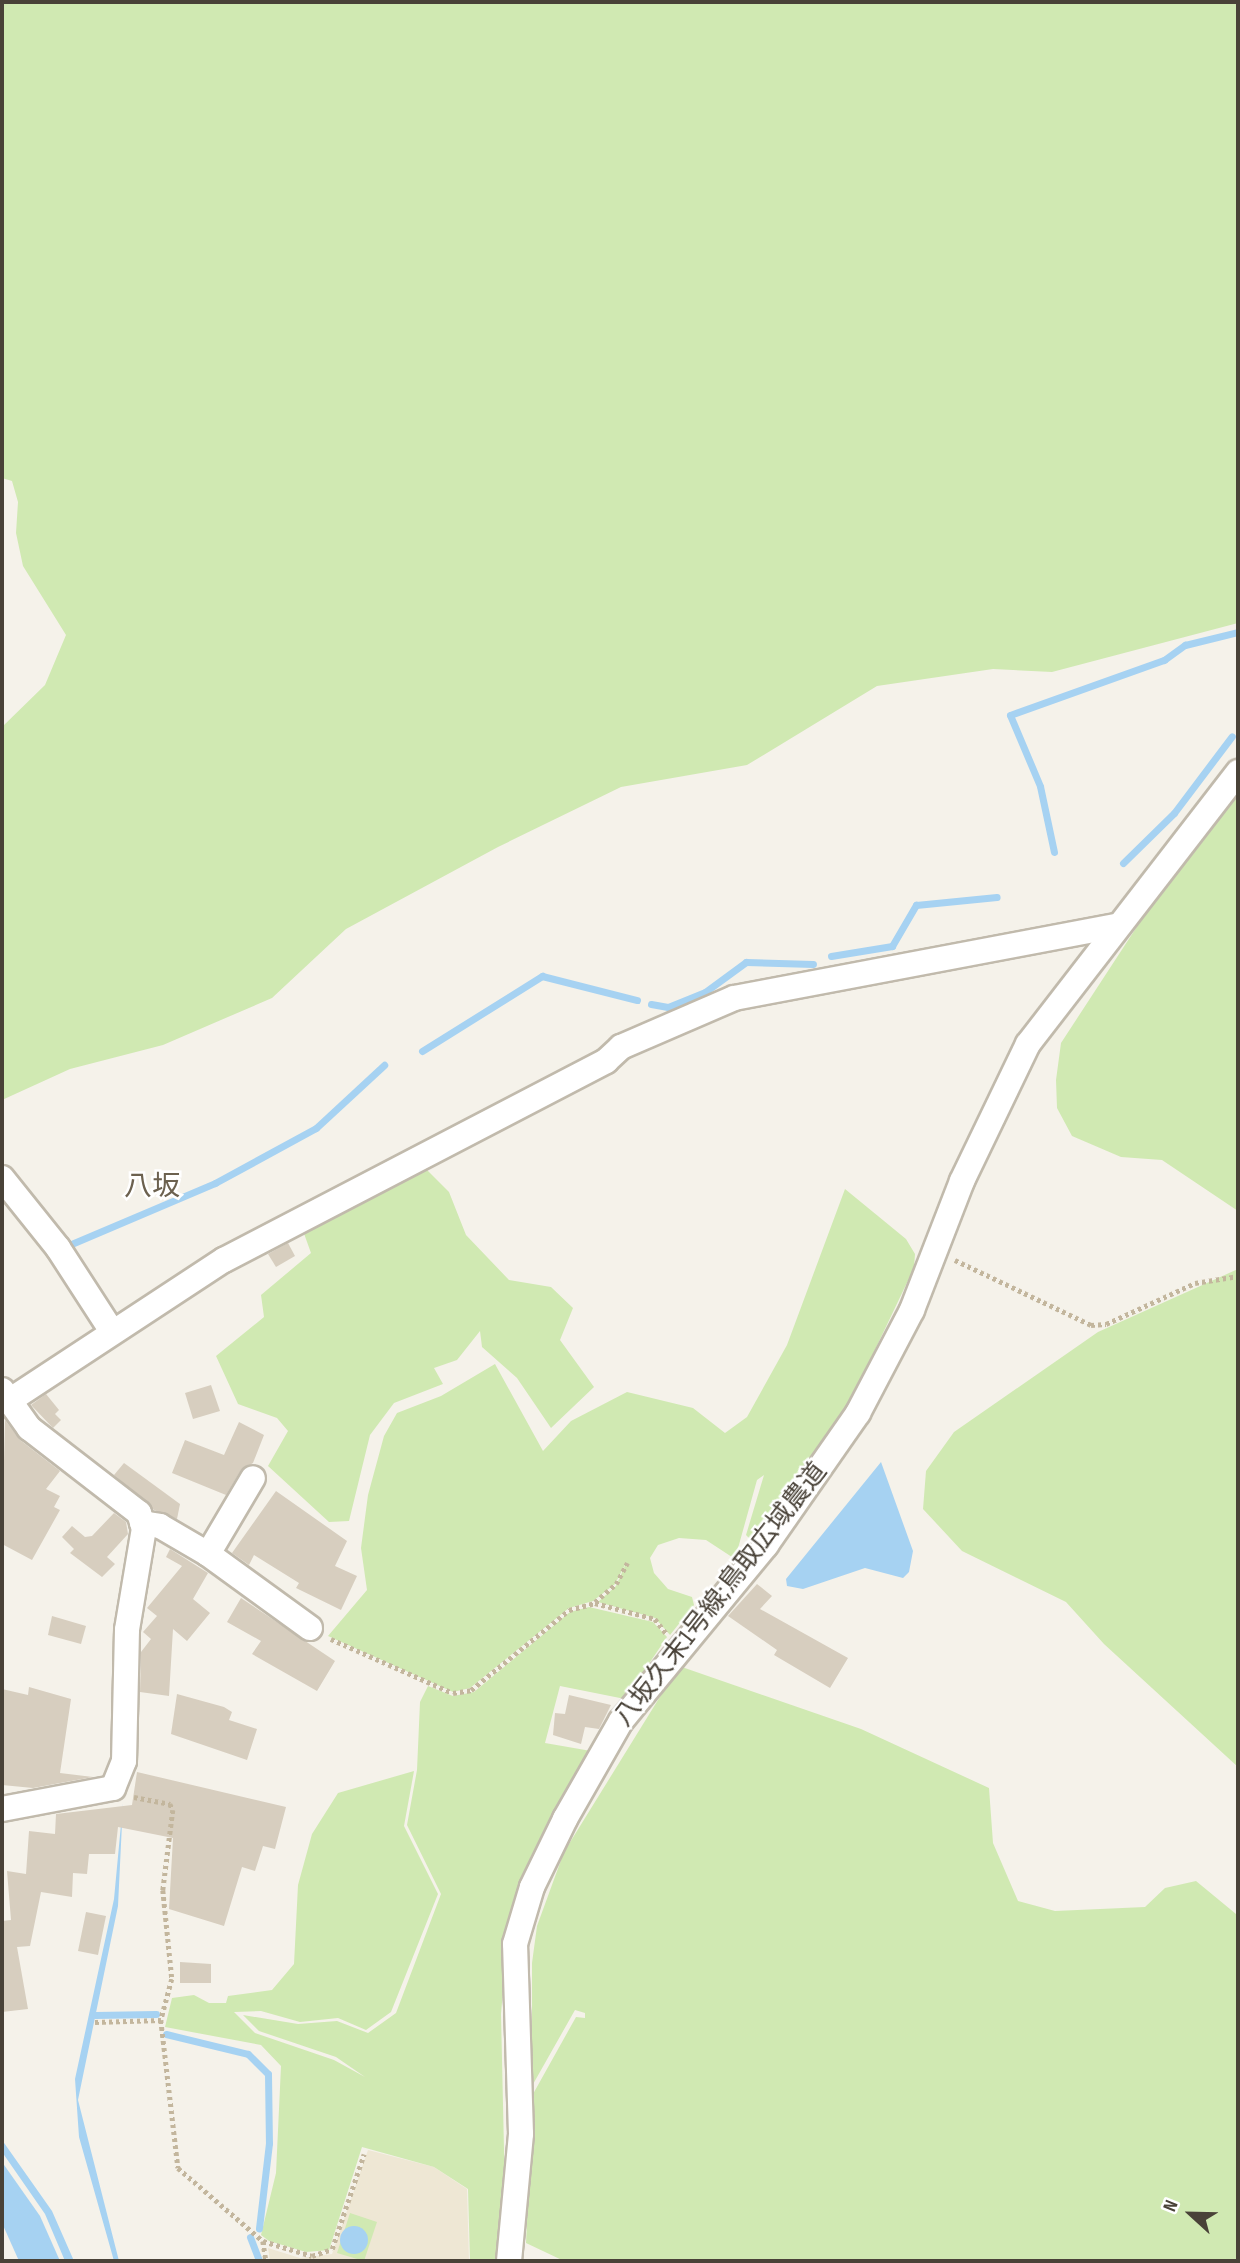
<!DOCTYPE html>
<meta charset="utf-8">
<style>
body{margin:0}
#map{position:relative;width:1240px;height:2263px;overflow:hidden;background:#f5f2ea;font-family:"Sofia Sans Condensed","Noto Sans JP",sans-serif}
div>[style]{position:absolute}
.education>*{inset:0;background:#eee7d4}
.green>*{inset:0;background:#d0e9b2}
.water>*{inset:0;background:#a6d2f2}
.round{border-radius:50%}
.stream>*{height:7px;margin:-3.5px;padding:0 3.5px;transform-origin:3.5px;border-radius:3.5px;background:#a6d2f2}
.building>*{inset:0;background:#d7cebf}
.path>*{height:4.5px;margin-top:-2.25px;transform-origin:0;background:repeating-linear-gradient(90deg,#c3b69d 0 3.5px,transparent 0 7px)}
.roads{filter:drop-shadow(2px 0 #c1baac) drop-shadow(-2px 0 #c1baac) drop-shadow(0 2px #c1baac) drop-shadow(0 -2px #c1baac)}
.minor>*{height:24px;margin:-12px;padding:0 12px;transform-origin:12px;border-radius:12px;background:#fff}
span{translate:-50% -50%;white-space:nowrap;text-align:center;line-height:1.15;-webkit-text-stroke:5px #fff;paint-order:stroke}
.street-label{font-size:26px;color:#494238}
.neighbourhood-label{font-size:28px;color:#6c614f}
.frame{position:absolute;inset:0;border:4px solid #494238;pointer-events:none}
.north{position:absolute;left:1156px;top:2179px;width:70px;height:70px;-webkit-text-stroke:5px #fff;paint-order:stroke;rotate:292deg;font-size:19px;font-weight:700;line-height:28px;text-align:center;color:#494238}
.north::after{content:'';display:block;margin:auto;width:24px;height:32px;background:#494238;clip-path:polygon(50% 0,100% 100%,50% 72%,0 100%)}
</style>
<div id="map">
<div class="education">
<i style="clip-path:polygon(368px 2150px,434px 2167px,467px 2189px,469px 2261px,270px 2261px,268px 2248px,300px 2258px,332px 2254px)"></i>
</div>
<div class="green">
<i style="clip-path:polygon(2px 2px,1238px 2px,1238px 623px,1052px 672px,993px 669px,877px 686px,747px 765px,621px 787px,498px 847px,346px 929px,272px 998px,163px 1045px,70px 1069px,2px 1100px,2px 727px,45px 685px,66px 635px,23px 566px,16px 533px,18px 502px,12px 481px,2px 478px)"></i>
<i style="clip-path:polygon(1238px 795px,1238px 1211px,1162px 1160px,1121px 1157px,1072px 1136px,1057px 1108px,1056px 1080px,1061px 1043px,1170px 876px)"></i>
<i style="clip-path:polygon(422px 1165px,449px 1192px,466px 1235px,509px 1280px,551px 1287px,573px 1308px,560px 1340px,594px 1387px,551px 1428px,517px 1378px,482px 1347px,480px 1331px,457px 1360px,434px 1368px,443px 1384px,394px 1403px,370px 1435px,349px 1521px,329px 1522px,268px 1466px,288px 1431px,277px 1418px,238px 1404px,216px 1356px,264px 1317px,261px 1295px,311px 1253px,302px 1228px)"></i>
<i style="clip-path:polygon(845px 1189px,906px 1239px,915px 1254px,914px 1268px,841px 1421px,751px 1540px,746px 1535px,764px 1475px,757px 1480px,735px 1559px,706px 1540px,679px 1538px,658px 1545px,650px 1558px,654px 1573px,668px 1589px,692px 1597px,694px 1605px,670px 1635px,655px 1618px,598px 1602px,616px 1586px,627px 1561px,615px 1584px,593px 1601px,569px 1608px,470px 1688px,453px 1692px,328px 1636px,367px 1590px,361px 1548px,368px 1495px,384px 1436px,397px 1413px,441px 1396px,495px 1364px,543px 1451px,571px 1421px,627px 1392px,693px 1408px,725px 1433px,747px 1417px,787px 1345px)"></i>
<i style="clip-path:polygon(1238px 1269px,1238px 1767px,1104px 1644px,1066px 1602px,962px 1551px,923px 1509px,926px 1471px,954px 1432px,1098px 1332px)"></i>
<i style="clip-path:polygon(589px 1607px,653px 1622px,667px 1637px,625px 1699px,560px 1686px,545px 1743px,591px 1751px,531px 1856px,509px 1920px,501px 2014px,505px 2194px,496px 2261px,470px 2261px,468px 2189px,434px 2167px,362px 2147px,329px 2250px,306px 2252px,269px 2241px,261px 2235px,276px 2173px,281px 2066px,261px 2045px,165px 2027px,172px 1998px,194px 1995px,209px 2003px,226px 2003px,228px 1996px,272px 1990px,294px 1964px,298px 1885px,312px 1834px,338px 1793px,414px 1771px,404px 1826px,438px 1894px,391px 2012px,366px 2030px,338px 2018px,300px 2022px,261px 2011px,234px 2012px,255px 2033px,334px 2060px,365px 2077px,336px 2057px,259px 2031px,243px 2015px,298px 2024px,337px 2021px,368px 2033px,396px 2013px,441px 1894px,407px 1825px,417px 1770px,420px 1702px,428px 1686px,453px 1696px,474px 1692px,570px 1612px)"></i>
<i style="clip-path:polygon(679px 1666px,861px 1729px,989px 1788px,993px 1843px,1018px 1901px,1055px 1911px,1145px 1907px,1165px 1888px,1196px 1881px,1236px 1914px,1238px 2261px,564px 2261px,526px 2243px,533px 2094px,576px 2017px,585px 2018px,585px 2013px,575px 2010px,532px 2086px,532px 1963px,537px 1926px,564px 1852px)"></i>
<i style="clip-path:polygon(350px 2213px,377px 2222px,364px 2261px,337px 2253px)"></i>
</div>
<div class="water">
<i style="clip-path:polygon(881px 1462px,913px 1551px,909px 1572px,903px 1578px,865px 1568px,803px 1589px,787px 1586px,786px 1579px)"></i>
<i style="clip-path:polygon(123px 1803px,118px 1906px,78px 2100px,119px 2261px,114px 2261px,79px 2137px,75px 2079px,114px 1899px)"></i>
<i style="clip-path:polygon(2px 2140px,52px 2211px,74px 2261px,65px 2261px,45px 2214px,2px 2152px)"></i>
<i style="clip-path:polygon(2px 2162px,40px 2216px,60px 2261px,19px 2261px,2px 2223px)"></i>
<i class="round" style="left:340px;top:2226px;width:28px;height:28px"></i>
</div>
<div class="stream">
<i style="left:1054px;top:852px;width:67px;rotate:-102deg"></i>
<i style="left:1040px;top:786px;width:77px;rotate:-112.9deg"></i>
<i style="left:1010px;top:715px;width:164px;rotate:-19.7deg"></i>
<i style="left:1164px;top:660px;width:26px;rotate:-36deg"></i>
<i style="left:1185px;top:645px;width:55px;rotate:-13.8deg"></i>
<i style="left:1123px;top:863px;width:71px;rotate:-44.4deg"></i>
<i style="left:1174px;top:813px;width:96px;rotate:-53deg"></i>
<i style="left:831px;top:956px;width:62px;rotate:-9.3deg"></i>
<i style="left:892px;top:946px;width:48px;rotate:-59.7deg"></i>
<i style="left:916px;top:905px;width:81px;rotate:-5.6deg"></i>
<i style="left:651px;top:1004px;width:17px;rotate:10deg"></i>
<i style="left:668px;top:1007px;width:40px;rotate:-22deg"></i>
<i style="left:705px;top:992px;width:51px;rotate:-36.2deg"></i>
<i style="left:746px;top:962px;width:67px;rotate:1.7deg"></i>
<i style="left:422px;top:1051px;width:142px;rotate:-32deg"></i>
<i style="left:542px;top:976px;width:98px;rotate:14.2deg"></i>
<i style="left:69px;top:1245px;width:159px;rotate:-23deg"></i>
<i style="left:215px;top:1183px;width:115px;rotate:-28.6deg"></i>
<i style="left:316px;top:1128px;width:93px;rotate:-42.8deg"></i>
<i style="left:95px;top:2015px;width:61px;rotate:-0.9deg"></i>
<i style="left:166px;top:2034px;width:84px;rotate:13.7deg"></i>
<i style="left:248px;top:2054px;width:28px;rotate:45deg"></i>
<i style="left:268px;top:2074px;width:69px;rotate:89.2deg"></i>
<i style="left:269px;top:2143px;width:86px;rotate:96.7deg"></i>
<i style="left:250px;top:2237px;width:26px;rotate:69deg"></i>
</div>
<div class="building">
<i style="clip-path:polygon(288px 1243px,295px 1256px,276px 1267px,268px 1254px)"></i>
<i style="clip-path:polygon(211px 1385px,220px 1411px,193px 1419px,185px 1393px)"></i>
<i style="clip-path:polygon(46px 1394px,59px 1410px,55px 1414px,61px 1420px,53px 1428px,31px 1405px)"></i>
<i style="clip-path:polygon(5px 1420px,20px 1440px,60px 1471px,46px 1489px,60px 1496px,54px 1507px,60px 1510px,32px 1560px,2px 1544px)"></i>
<i style="clip-path:polygon(239px 1422px,264px 1435px,253px 1463px,241px 1470px,226px 1495px,172px 1473px,185px 1440px,224px 1455px)"></i>
<i style="clip-path:polygon(124px 1463px,180px 1504px,177px 1519px,154px 1510px,114px 1475px)"></i>
<i style="clip-path:polygon(276px 1491px,347px 1541px,335px 1566px,357px 1576px,341px 1610px,296px 1588px,299px 1583px,254px 1555px,249px 1565px,232px 1553px)"></i>
<i style="clip-path:polygon(114px 1513px,126px 1522px,128px 1534px,107px 1557px,115px 1564px,102px 1577px,70px 1553px,74px 1549px,62px 1537px,72px 1526px,85px 1537px,92px 1536px)"></i>
<i style="clip-path:polygon(170px 1549px,208px 1573px,193px 1599px,210px 1613px,187px 1641px,173px 1629px,169px 1696px,140px 1692px,141px 1652px,151px 1639px,143px 1632px,157px 1616px,147px 1608px,182px 1566px,166px 1557px)"></i>
<i style="clip-path:polygon(757px 1584px,772px 1596px,760px 1609px,848px 1658px,830px 1688px,774px 1655px,777px 1650px,728px 1616px)"></i>
<i style="clip-path:polygon(241px 1598px,335px 1661px,317px 1691px,252px 1654px,261px 1641px,227px 1622px)"></i>
<i style="clip-path:polygon(52px 1616px,86px 1626px,81px 1644px,48px 1635px)"></i>
<i style="clip-path:polygon(29px 1687px,71px 1699px,60px 1773px,93px 1777px,33px 1788px,2px 1785px,2px 1689px,28px 1695px)"></i>
<i style="clip-path:polygon(177px 1694px,224px 1707px,232px 1712px,229px 1720px,257px 1729px,247px 1760px,171px 1734px)"></i>
<i style="clip-path:polygon(569px 1695px,611px 1705px,599px 1729px,585px 1727px,581px 1744px,553px 1735px,555px 1713px,565px 1714px)"></i>
<i style="clip-path:polygon(137px 1772px,286px 1807px,275px 1849px,263px 1846px,255px 1871px,242px 1867px,224px 1926px,169px 1909px,173px 1838px,118px 1827px,115px 1854px,89px 1854px,87px 1874px,73px 1873px,72px 1897px,41px 1892px,30px 1946px,17px 1947px,28px 2009px,2px 2012px,2px 1921px,11px 1920px,7px 1871px,26px 1874px,29px 1831px,55px 1834px,56px 1814px,132px 1805px)"></i>
<i style="clip-path:polygon(86px 1912px,106px 1916px,98px 1955px,78px 1951px)"></i>
<i style="clip-path:polygon(180px 1962px,211px 1964px,211px 1983px,180px 1983px)"></i>
</div>
<div class="path">
<i style="left:955px;top:1260px;width:151px;rotate:25.5deg"></i>
<i style="left:1091px;top:1325px;width:15px;rotate:-4deg"></i>
<i style="left:1106px;top:1324px;width:98px;rotate:-24.7deg"></i>
<i style="left:1195px;top:1283px;width:44px;rotate:-9.2deg"></i>
<i style="left:595px;top:1602px;width:28px;rotate:-41deg"></i>
<i style="left:616px;top:1584px;width:24px;rotate:-62deg"></i>
<i style="left:331px;top:1639px;width:133px;rotate:23.9deg"></i>
<i style="left:453px;top:1693px;width:18px;rotate:-9deg"></i>
<i style="left:471px;top:1690px;width:127px;rotate:-39.2deg"></i>
<i style="left:569px;top:1610px;width:27px;rotate:-15deg"></i>
<i style="left:595px;top:1603px;width:62px;rotate:14.9deg"></i>
<i style="left:655px;top:1619px;width:18px;rotate:52deg"></i>
<i style="left:134px;top:1797px;width:37px;rotate:11deg"></i>
<i style="left:170px;top:1804px;width:7px;rotate:63deg"></i>
<i style="left:173px;top:1810px;width:81px;rotate:97.1deg"></i>
<i style="left:163px;top:1890px;width:89px;rotate:84.2deg"></i>
<i style="left:172px;top:1979px;width:42px;rotate:105deg"></i>
<i style="left:161px;top:2020px;width:149px;rotate:83.4deg"></i>
<i style="left:178px;top:2168px;width:112px;rotate:40.7deg"></i>
<i style="left:263px;top:2241px;width:51px;rotate:17deg"></i>
<i style="left:312px;top:2256px;width:21px;rotate:-19deg"></i>
<i style="left:332px;top:2249px;width:100px;rotate:-71.4deg"></i>
<i style="left:95px;top:2022px;width:66px;rotate:-1.7deg"></i>
<i style="left:263px;top:2241px;width:20px;rotate:81deg"></i>
</div>
<div class="roads">
<div class="minor">
<i style="left:2px;top:1178px;width:90px;rotate:51.3deg"></i>
<i style="left:58px;top:1248px;width:98px;rotate:57.1deg"></i>
<i style="left:2px;top:1390px;width:47px;rotate:54.6deg"></i>
<i style="left:29px;top:1428px;width:139px;rotate:37.7deg"></i>
<i style="left:139px;top:1513px;width:16px;rotate:72deg"></i>
<i style="left:144px;top:1528px;width:103px;rotate:99.5deg"></i>
<i style="left:127px;top:1630px;width:131px;rotate:91.3deg"></i>
<i style="left:124px;top:1761px;width:29px;rotate:112deg"></i>
<i style="left:113px;top:1788px;width:113px;rotate:169.3deg"></i>
<i style="left:12px;top:1399px;width:254px;rotate:-33.3deg"></i>
<i style="left:224px;top:1260px;width:431px;rotate:-27.5deg"></i>
<i style="left:606px;top:1061px;width:21px;rotate:-43deg"></i>
<i style="left:621px;top:1047px;width:123px;rotate:-23.4deg"></i>
<i style="left:734px;top:998px;width:388px;rotate:-10.7deg"></i>
<i style="left:142px;top:1523px;width:18px;rotate:9deg"></i>
<i style="left:160px;top:1526px;width:56px;rotate:30.3deg"></i>
<i style="left:208px;top:1554px;width:126px;rotate:36deg"></i>
<i style="left:208px;top:1554px;width:88px;rotate:-59.4deg"></i>
<i style="left:509px;top:2261px;width:128px;rotate:-84.6deg"></i>
<i style="left:521px;top:2134px;width:190px;rotate:-91.8deg"></i>
<i style="left:515px;top:1944px;width:59px;rotate:-73.4deg"></i>
<i style="left:532px;top:1887px;width:76px;rotate:-64.1deg"></i>
<i style="left:565px;top:1819px;width:113px;rotate:-60.3deg"></i>
<i style="left:621px;top:1721px;width:228px;rotate:-50.5deg"></i>
<i style="left:766px;top:1545px;width:161px;rotate:-55.1deg"></i>
<i style="left:858px;top:1413px;width:116px;rotate:-62.3deg"></i>
<i style="left:912px;top:1310px;width:138px;rotate:-68.8deg"></i>
<i style="left:962px;top:1181px;width:152px;rotate:-64.3deg"></i>
<i style="left:1028px;top:1044px;width:344px;rotate:-52.3deg"></i>
</div>
</div>
<div class="street-label">
<span style="left:721px;top:1595px;rotate:-52deg">八坂久末1号線;鳥取広域農道</span>
</div>
<div class="neighbourhood-label">
<span style="left:152px;top:1187px">八坂</span>
</div>
<div class="frame"></div>
<div class="north">N</div>
</div>
